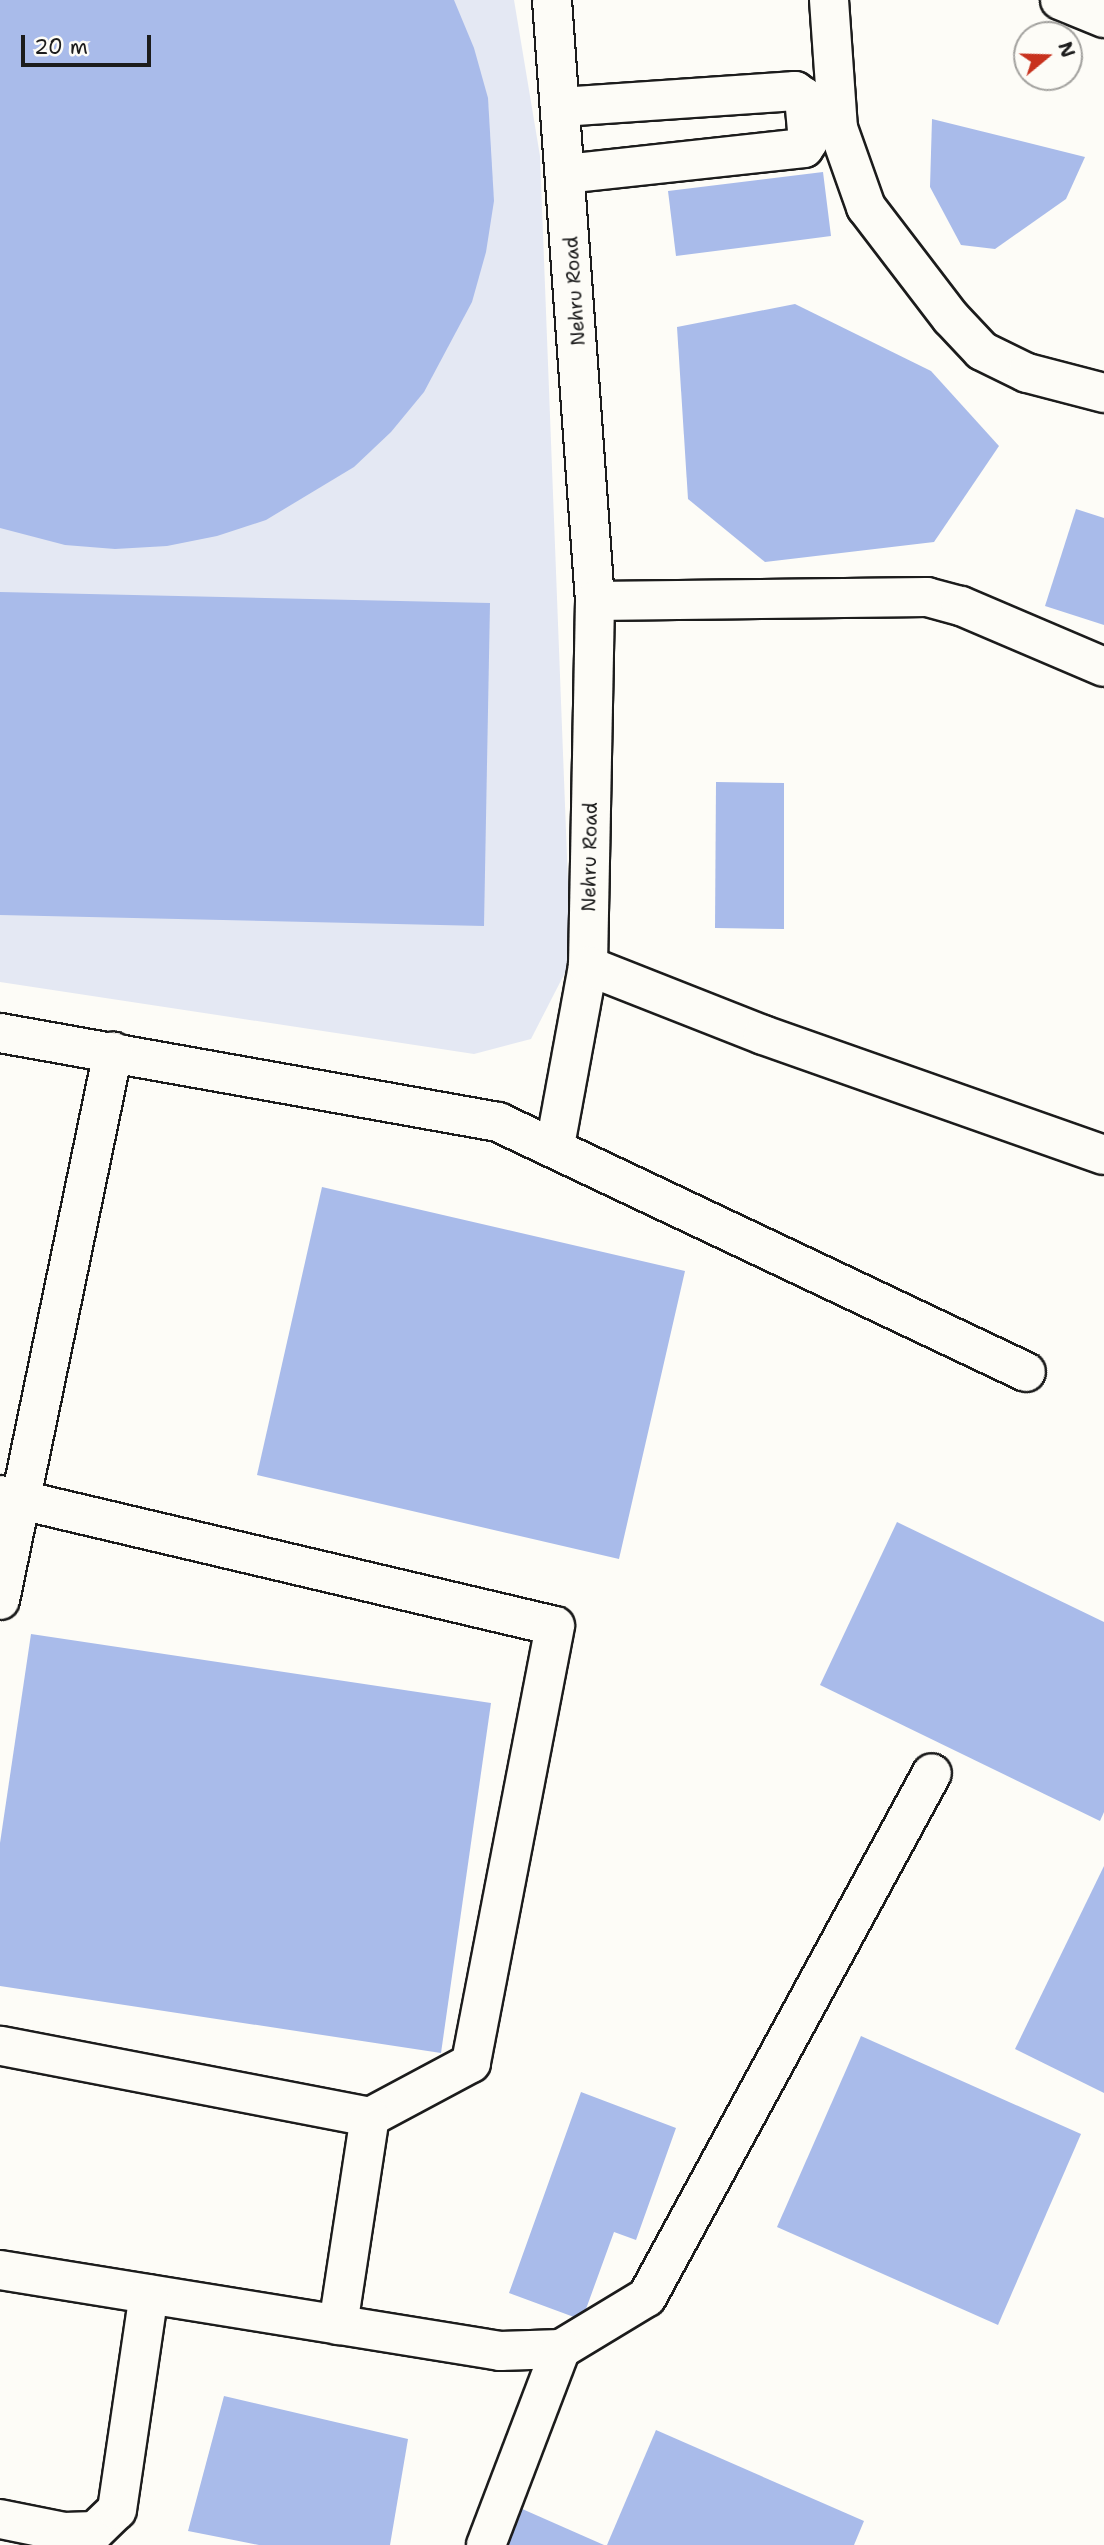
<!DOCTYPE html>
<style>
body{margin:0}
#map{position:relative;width:1104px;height:2545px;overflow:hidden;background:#fdfcf7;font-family:"Shantell Sans",sans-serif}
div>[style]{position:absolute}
.built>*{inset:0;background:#e4e8f3}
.building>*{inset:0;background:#a9bbea}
.roads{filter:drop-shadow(2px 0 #1c1c1c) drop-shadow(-2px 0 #1c1c1c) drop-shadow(0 2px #1c1c1c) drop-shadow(0 -2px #1c1c1c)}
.minor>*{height:38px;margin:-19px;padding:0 19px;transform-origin:19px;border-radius:19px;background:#fdfcf7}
span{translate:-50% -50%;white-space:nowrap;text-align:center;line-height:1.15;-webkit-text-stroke:5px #fdfcf7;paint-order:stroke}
.street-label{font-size:19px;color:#1c1c1c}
.north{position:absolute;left:1013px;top:21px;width:70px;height:70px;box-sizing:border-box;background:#fdfcf7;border:2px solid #a3a29f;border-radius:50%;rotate:71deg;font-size:19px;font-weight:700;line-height:28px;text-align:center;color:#1c1c1c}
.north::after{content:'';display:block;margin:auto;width:24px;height:32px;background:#c8321e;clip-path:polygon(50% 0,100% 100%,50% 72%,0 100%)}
.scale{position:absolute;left:21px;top:35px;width:130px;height:32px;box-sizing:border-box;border:4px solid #1c1c1c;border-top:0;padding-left:9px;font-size:21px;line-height:24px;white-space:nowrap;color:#1c1c1c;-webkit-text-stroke:5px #fdfcf7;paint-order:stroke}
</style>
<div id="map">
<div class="built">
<i style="clip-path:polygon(0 0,514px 0,540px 156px,571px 961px,531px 1039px,474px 1054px,0 982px)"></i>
</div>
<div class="building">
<i style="clip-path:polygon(0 0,454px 0,474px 48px,488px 98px,494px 201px,486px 252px,472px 302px,424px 392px,391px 432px,354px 467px,266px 520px,217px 536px,167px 546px,115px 549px,65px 545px,0 528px)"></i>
<i style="clip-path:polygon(932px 119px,1085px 157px,1066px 199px,995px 249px,961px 245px,930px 187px)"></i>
<i style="clip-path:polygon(823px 172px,831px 236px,676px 256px,668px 191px)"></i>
<i style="clip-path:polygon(795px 304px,931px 371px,999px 446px,934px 542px,765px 562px,688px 499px,677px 327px)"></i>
<i style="clip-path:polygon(1076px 509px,1104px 518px,1104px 625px,1045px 606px)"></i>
<i style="clip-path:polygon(0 592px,490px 603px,484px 926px,0 915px)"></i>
<i style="clip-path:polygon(716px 782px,784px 783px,784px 929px,715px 928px)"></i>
<i style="clip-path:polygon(322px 1187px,685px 1271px,619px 1559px,257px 1475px)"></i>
<i style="clip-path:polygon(897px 1522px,1104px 1622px,1104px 1812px,1100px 1821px,820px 1685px)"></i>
<i style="clip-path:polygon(31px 1634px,491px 1703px,441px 2053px,0 1986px,0 1843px)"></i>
<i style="clip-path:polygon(1104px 1866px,1104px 2093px,1015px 2049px)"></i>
<i style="clip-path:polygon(861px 2036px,1081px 2134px,998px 2325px,777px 2227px)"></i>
<i style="clip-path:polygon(581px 2092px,676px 2128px,636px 2240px,614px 2232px,582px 2320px,509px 2293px)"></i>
<i style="clip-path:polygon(224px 2396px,408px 2439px,390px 2545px,259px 2545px,188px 2531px)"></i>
<i style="clip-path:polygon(656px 2430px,864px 2521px,854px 2545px,607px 2545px)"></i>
<i style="clip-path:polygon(520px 2508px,604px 2545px,504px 2545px)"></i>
</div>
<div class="roads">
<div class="minor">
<i style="left:552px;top:0;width:603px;rotate:85.91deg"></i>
<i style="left:595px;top:601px;width:365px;rotate:91.1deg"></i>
<i style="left:588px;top:966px;width:183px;rotate:100.4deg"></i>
<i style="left:829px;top:0;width:128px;rotate:86deg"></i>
<i style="left:838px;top:128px;width:84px;rotate:70.5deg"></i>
<i style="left:866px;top:207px;width:140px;rotate:52.6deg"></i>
<i style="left:951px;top:318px;width:45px;rotate:46.8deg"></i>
<i style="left:982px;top:351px;width:50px;rotate:26.1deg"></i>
<i style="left:1027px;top:373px;width:80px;rotate:14.6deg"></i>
<i style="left:1060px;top:0;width:48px;rotate:22.2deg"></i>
<i style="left:561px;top:107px;width:235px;rotate:-3.9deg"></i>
<i style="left:795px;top:91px;width:11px;rotate:34deg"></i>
<i style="left:804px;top:97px;width:45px;rotate:84.9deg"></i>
<i style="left:808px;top:142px;width:7px;rotate:124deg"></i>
<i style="left:804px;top:148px;width:239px;rotate:173.8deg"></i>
<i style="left:595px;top:601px;width:332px;rotate:-0.7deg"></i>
<i style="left:927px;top:597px;width:35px;rotate:15deg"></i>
<i style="left:961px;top:606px;width:155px;rotate:23.1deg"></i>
<i style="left:588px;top:966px;width:188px;rotate:21.5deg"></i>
<i style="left:763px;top:1035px;width:361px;rotate:19.4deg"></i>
<i style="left:0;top:1033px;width:506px;rotate:10.13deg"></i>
<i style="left:498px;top:1122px;width:584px;rotate:25.34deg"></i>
<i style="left:0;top:1495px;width:570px;rotate:13.28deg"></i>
<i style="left:555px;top:1626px;width:445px;rotate:100.9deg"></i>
<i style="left:471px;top:2063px;width:115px;rotate:151.9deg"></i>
<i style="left:370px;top:2117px;width:377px;rotate:-169.1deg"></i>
<i style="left:0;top:1600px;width:560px;rotate:-78.35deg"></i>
<i style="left:0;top:2270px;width:507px;rotate:9.2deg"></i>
<i style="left:500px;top:2351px;width:61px;rotate:-1.9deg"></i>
<i style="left:561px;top:2349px;width:100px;rotate:-31.2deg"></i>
<i style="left:647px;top:2297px;width:596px;rotate:-61.46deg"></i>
<i style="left:338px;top:2325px;width:210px;rotate:-81.3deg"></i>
<i style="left:0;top:2519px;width:65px;rotate:11.5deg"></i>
<i style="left:64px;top:2532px;width:31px;rotate:-2deg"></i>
<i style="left:95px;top:2531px;width:30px;rotate:-44deg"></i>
<i style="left:117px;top:2510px;width:218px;rotate:-81.6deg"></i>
<i style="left:486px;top:2545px;width:210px;rotate:-69.1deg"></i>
</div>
</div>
<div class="street-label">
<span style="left:575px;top:291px;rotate:-94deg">Nehru Road</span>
<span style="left:590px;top:857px;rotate:-89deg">Nehru Road</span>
</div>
<div class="north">N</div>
<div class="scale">20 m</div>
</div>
